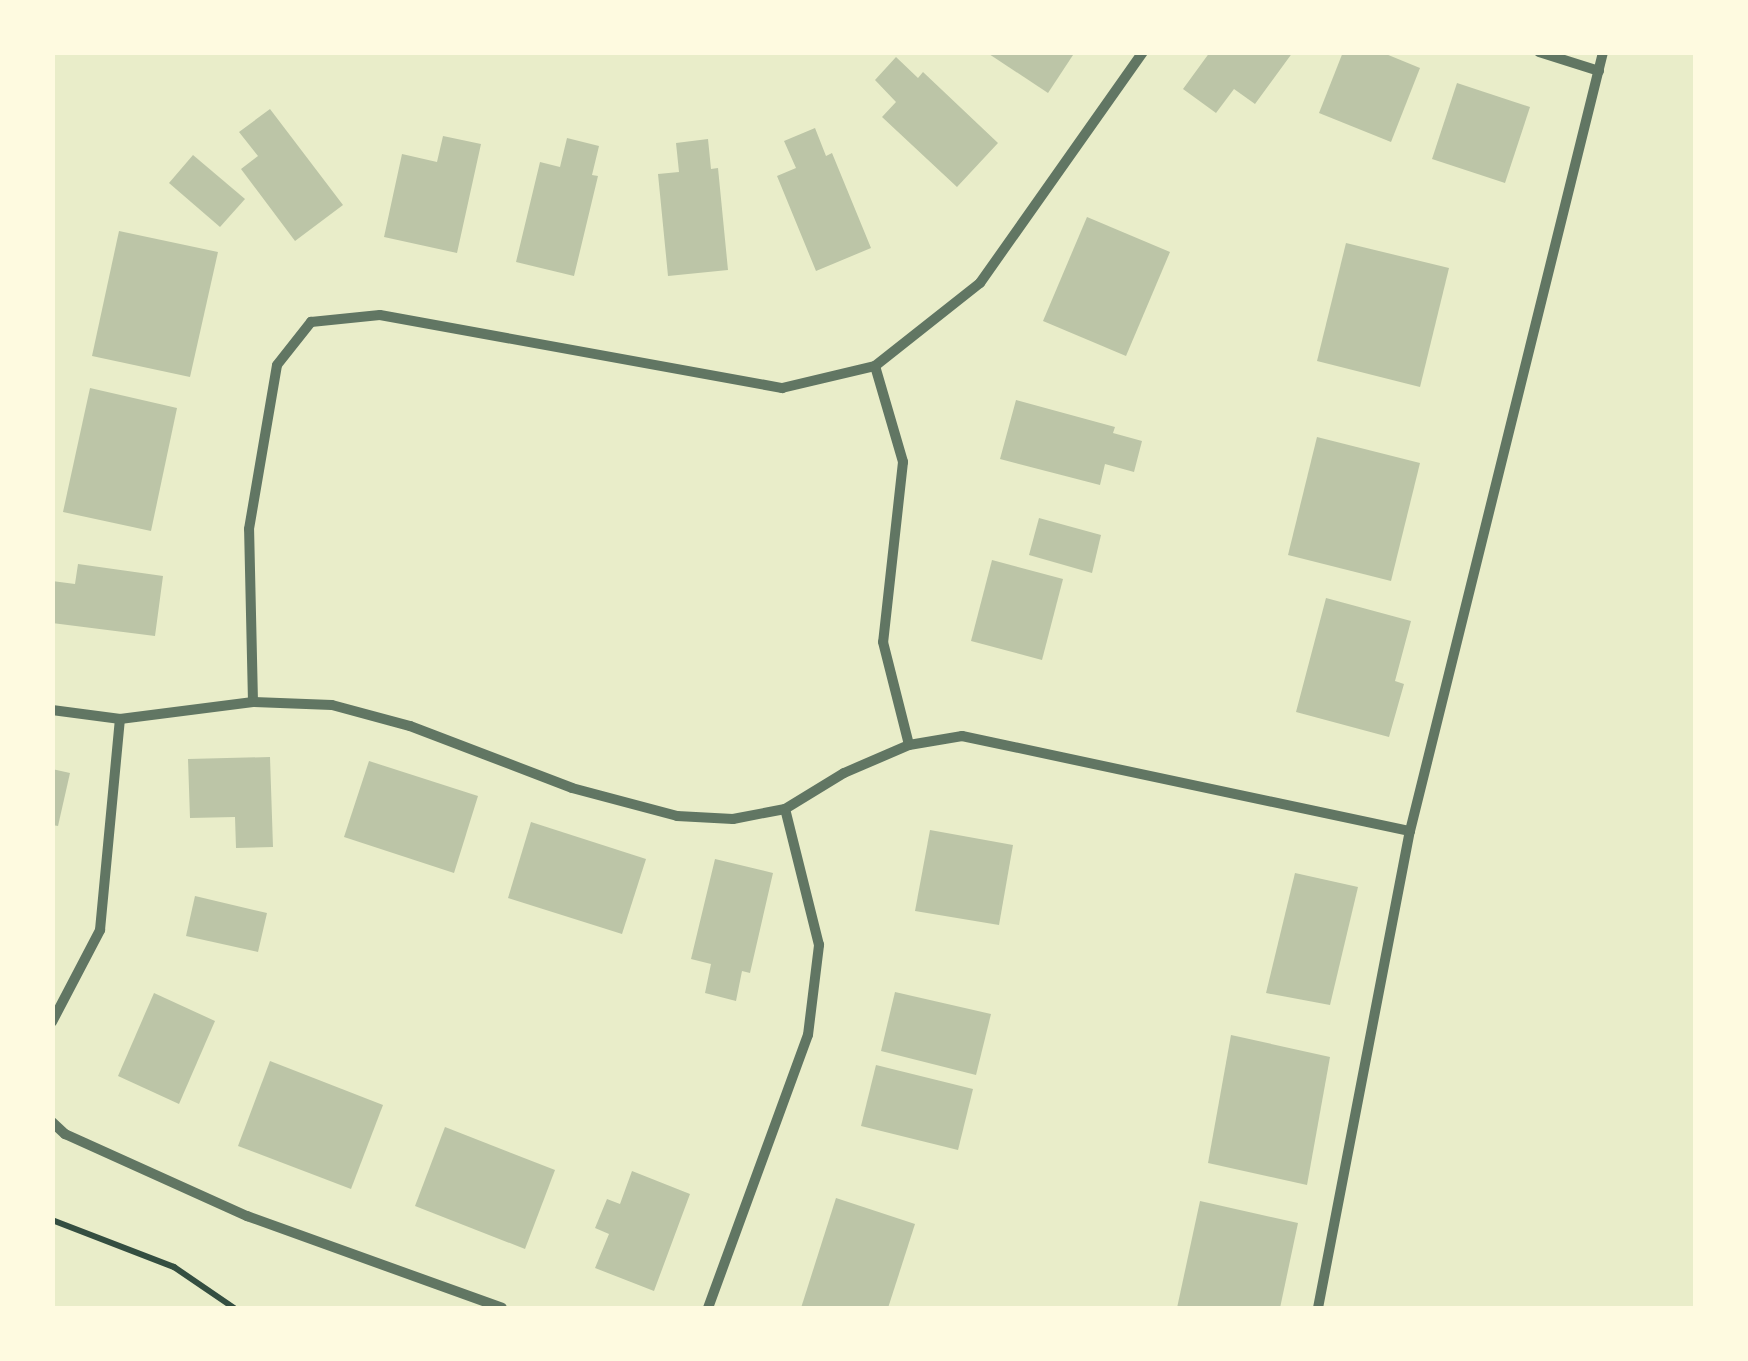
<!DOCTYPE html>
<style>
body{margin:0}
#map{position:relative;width:1748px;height:1361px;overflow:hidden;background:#e9edc9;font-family:"Fira Sans Condensed",sans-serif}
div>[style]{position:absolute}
.building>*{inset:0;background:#bcc5a7}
.path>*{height:6px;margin:-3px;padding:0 3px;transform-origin:3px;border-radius:3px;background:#344e41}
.minor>*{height:10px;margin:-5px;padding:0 5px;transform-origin:5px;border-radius:5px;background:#617663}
span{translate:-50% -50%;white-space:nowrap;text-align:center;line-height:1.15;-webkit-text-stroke:9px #fefae0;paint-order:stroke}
.frame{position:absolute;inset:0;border:55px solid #fefae0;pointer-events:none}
</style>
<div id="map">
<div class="building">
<i style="clip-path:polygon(986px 52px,1075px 52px,1048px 93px)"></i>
<i style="clip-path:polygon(1210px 52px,1293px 52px,1255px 104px,1234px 89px,1216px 113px,1183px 89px)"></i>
<i style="clip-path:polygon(1343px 52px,1381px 52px,1420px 68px,1391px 142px,1319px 113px)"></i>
<i style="clip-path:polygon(896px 57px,918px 78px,923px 72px,998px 143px,957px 187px,882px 117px,896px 102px,875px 80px)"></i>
<i style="clip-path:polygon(1457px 83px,1530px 107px,1505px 183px,1432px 159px)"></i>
<i style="clip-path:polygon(270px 109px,343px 205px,295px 241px,241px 169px,258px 156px,239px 132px)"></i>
<i style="clip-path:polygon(815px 128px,826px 156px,832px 153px,871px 248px,816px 271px,777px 176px,796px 168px,784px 141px)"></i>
<i style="clip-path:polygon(443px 136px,481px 144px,457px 253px,384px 237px,402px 154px,437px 162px)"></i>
<i style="clip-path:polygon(567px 138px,599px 146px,592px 175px,598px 176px,574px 276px,516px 262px,540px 162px,560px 167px)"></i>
<i style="clip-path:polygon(708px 139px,711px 169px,718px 168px,728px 270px,668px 276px,658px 174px,679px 172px,676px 143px)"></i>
<i style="clip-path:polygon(193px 155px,245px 199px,220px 227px,169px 183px)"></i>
<i style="clip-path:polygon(1087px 217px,1170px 252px,1126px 356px,1043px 321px)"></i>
<i style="clip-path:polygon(119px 231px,218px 252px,190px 377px,92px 356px)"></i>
<i style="clip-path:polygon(1346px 243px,1449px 268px,1420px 387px,1317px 361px)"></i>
<i style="clip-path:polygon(90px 388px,177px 408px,151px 531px,63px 512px)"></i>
<i style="clip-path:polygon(1016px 400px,1115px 427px,1113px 433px,1142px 441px,1134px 472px,1105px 464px,1100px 485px,1000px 459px)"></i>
<i style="clip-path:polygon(1317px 437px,1420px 463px,1391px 581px,1288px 555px)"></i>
<i style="clip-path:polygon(1039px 518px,1101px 535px,1092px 573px,1029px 555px)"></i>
<i style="clip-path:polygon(992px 560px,1063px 579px,1042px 660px,971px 641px)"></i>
<i style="clip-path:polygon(78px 564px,163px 576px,155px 636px,52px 623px,52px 581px,75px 584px)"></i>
<i style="clip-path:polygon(1326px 598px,1411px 621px,1395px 681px,1404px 684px,1389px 737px,1296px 712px)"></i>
<i style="clip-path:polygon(270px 757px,273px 847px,236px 848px,235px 817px,190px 818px,188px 759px)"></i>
<i style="clip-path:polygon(369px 761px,478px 796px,454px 873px,344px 837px)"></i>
<i style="clip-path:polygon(52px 769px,70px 773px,58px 826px,52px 825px)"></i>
<i style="clip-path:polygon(531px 822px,646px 859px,622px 934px,508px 898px)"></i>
<i style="clip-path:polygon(930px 830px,1013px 845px,999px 925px,915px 911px)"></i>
<i style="clip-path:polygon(715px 859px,773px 873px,750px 973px,742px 971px,736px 1001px,705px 993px,711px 964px,691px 959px)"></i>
<i style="clip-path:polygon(1295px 873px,1358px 887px,1330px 1005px,1266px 993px)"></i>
<i style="clip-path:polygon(195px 896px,267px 913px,258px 952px,186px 936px)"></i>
<i style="clip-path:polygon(895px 992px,991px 1014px,976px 1075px,881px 1051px)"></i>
<i style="clip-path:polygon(154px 993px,215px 1021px,179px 1104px,118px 1076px)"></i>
<i style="clip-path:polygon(1231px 1035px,1330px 1057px,1307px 1185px,1208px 1163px)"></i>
<i style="clip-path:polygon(270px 1061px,383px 1105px,351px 1189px,238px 1146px)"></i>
<i style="clip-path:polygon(876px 1065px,973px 1089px,958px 1150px,861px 1126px)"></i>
<i style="clip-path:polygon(445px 1127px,555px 1170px,525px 1249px,415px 1206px)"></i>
<i style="clip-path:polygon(632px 1171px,690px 1194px,654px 1291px,595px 1268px,609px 1234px,595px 1228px,607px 1199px,620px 1204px)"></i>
<i style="clip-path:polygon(836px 1198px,915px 1224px,888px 1308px,801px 1308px)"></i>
<i style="clip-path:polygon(1200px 1201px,1298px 1223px,1280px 1308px,1177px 1308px)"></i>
</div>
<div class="path">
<i style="left:52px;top:1220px;width:131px;rotate:21.1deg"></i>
<i style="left:174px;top:1267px;width:73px;rotate:34.3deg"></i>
</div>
<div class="minor">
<i style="left:1539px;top:52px;width:63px;rotate:17.6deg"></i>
<i style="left:875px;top:366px;width:134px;rotate:-38.3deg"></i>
<i style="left:980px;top:283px;width:283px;rotate:-54.8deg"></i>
<i style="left:253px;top:702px;width:173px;rotate:-91.3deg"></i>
<i style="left:249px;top:529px;width:166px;rotate:-80.3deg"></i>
<i style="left:277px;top:365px;width:55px;rotate:-51.7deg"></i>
<i style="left:311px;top:322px;width:69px;rotate:-5.8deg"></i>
<i style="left:380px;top:315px;width:409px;rotate:10.3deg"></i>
<i style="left:782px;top:388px;width:96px;rotate:-13.3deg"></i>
<i style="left:875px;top:366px;width:100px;rotate:73.7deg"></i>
<i style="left:903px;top:462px;width:181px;rotate:96.3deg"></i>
<i style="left:883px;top:642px;width:106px;rotate:75.8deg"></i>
<i style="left:52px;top:710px;width:69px;rotate:7.5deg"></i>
<i style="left:120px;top:719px;width:134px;rotate:-7.3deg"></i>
<i style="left:253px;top:702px;width:79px;rotate:2.2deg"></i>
<i style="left:332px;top:705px;width:81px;rotate:15.1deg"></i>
<i style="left:410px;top:726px;width:173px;rotate:20.9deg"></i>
<i style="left:572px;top:788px;width:109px;rotate:14.9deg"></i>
<i style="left:677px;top:816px;width:56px;rotate:3.1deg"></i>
<i style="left:733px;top:819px;width:53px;rotate:-10.9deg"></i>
<i style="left:785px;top:809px;width:69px;rotate:-31.4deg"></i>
<i style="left:844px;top:773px;width:71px;rotate:-23.3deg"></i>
<i style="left:909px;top:745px;width:54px;rotate:-9.6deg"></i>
<i style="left:962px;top:736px;width:458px;rotate:12deg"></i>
<i style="left:52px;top:1022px;width:104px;rotate:-62.4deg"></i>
<i style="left:100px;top:930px;width:212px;rotate:-84.6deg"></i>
<i style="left:52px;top:1122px;width:18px;rotate:43deg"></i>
<i style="left:65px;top:1134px;width:200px;rotate:24.3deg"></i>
<i style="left:247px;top:1216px;width:271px;rotate:19.8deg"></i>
<i style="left:708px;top:1308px;width:291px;rotate:-69.9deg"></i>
<i style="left:808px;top:1035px;width:91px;rotate:-83deg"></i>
<i style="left:819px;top:945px;width:140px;rotate:-104deg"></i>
<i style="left:1318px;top:1308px;width:486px;rotate:-79.1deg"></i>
<i style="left:1410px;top:831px;width:803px;rotate:-76.08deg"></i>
</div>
<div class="frame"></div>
</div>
